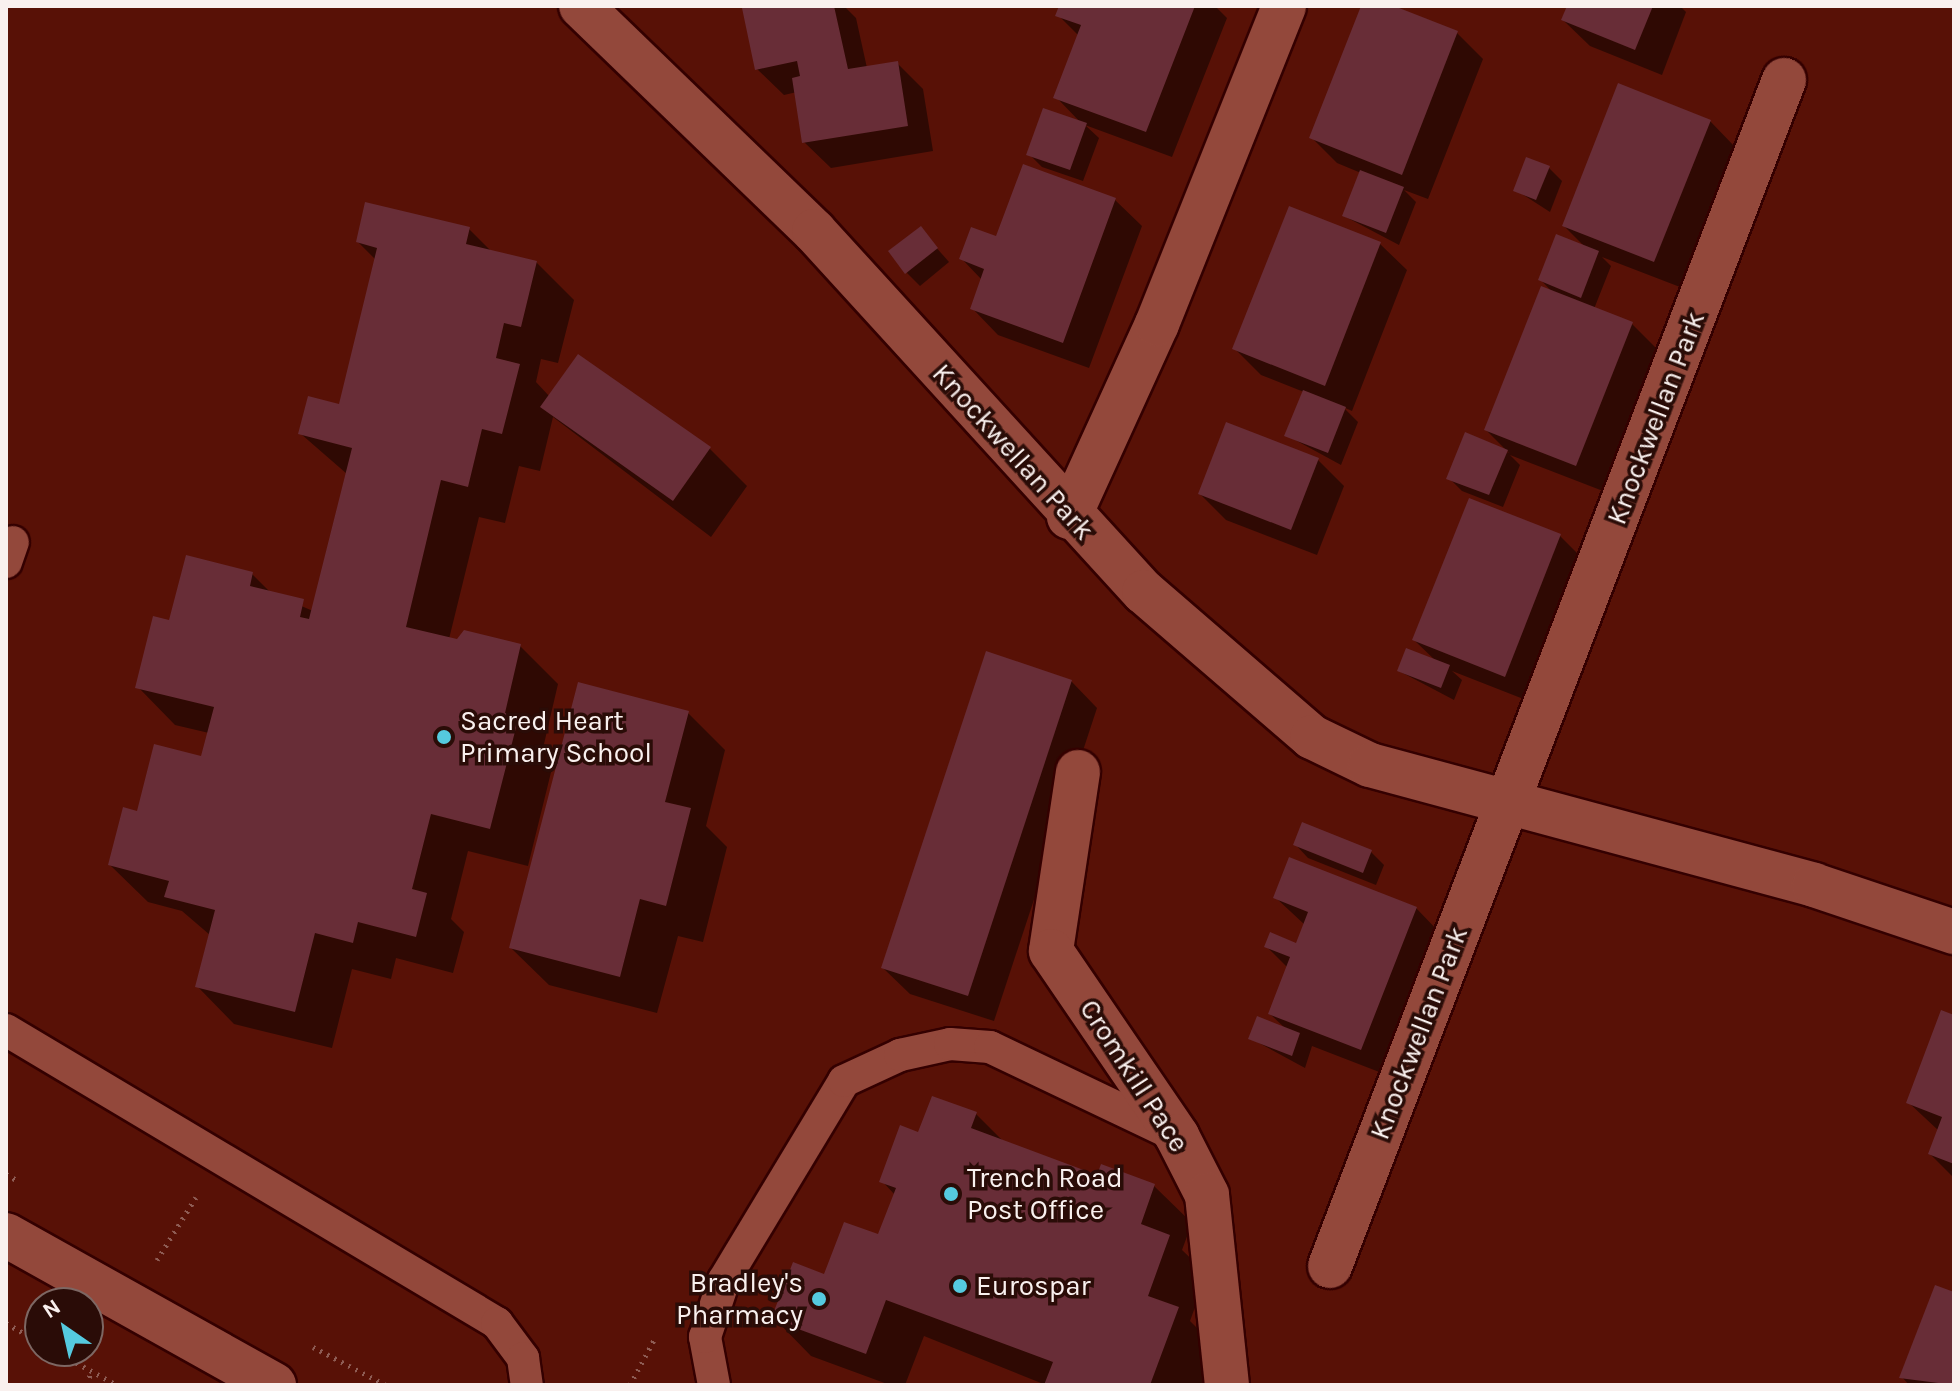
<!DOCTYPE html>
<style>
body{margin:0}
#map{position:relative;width:1960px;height:1391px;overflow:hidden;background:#581106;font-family:Karla,sans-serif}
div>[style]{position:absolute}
.shadow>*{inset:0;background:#0007}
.building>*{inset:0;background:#682d37}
.path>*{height:5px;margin-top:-2.5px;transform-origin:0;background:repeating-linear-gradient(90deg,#8e5c54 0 2px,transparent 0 8px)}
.roads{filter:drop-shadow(2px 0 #340000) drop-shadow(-2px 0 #340000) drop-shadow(0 2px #340000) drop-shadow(0 -2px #340000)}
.service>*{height:32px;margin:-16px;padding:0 16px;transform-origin:16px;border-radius:16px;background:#93483b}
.minor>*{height:44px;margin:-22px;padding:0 22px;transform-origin:22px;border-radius:22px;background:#93483b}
.tertiary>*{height:44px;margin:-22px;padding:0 22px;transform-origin:22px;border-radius:22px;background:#93483b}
.dots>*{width:22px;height:22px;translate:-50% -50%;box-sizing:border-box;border:4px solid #2a0c07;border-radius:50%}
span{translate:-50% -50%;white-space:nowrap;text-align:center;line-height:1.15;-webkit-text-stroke:7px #2a0c07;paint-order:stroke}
.street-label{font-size:28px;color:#f9f0ee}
.poi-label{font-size:28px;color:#f9f0ee}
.left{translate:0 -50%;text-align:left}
.right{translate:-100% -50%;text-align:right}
.frame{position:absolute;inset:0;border:8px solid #f9f0ee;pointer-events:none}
.north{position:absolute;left:24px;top:1287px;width:80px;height:80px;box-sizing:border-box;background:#2a0c07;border:2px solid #7d6763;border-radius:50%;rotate:326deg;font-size:22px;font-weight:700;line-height:32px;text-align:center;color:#f9f0ee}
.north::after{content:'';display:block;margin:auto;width:28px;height:36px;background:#55cadf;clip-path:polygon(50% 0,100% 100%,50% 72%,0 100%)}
</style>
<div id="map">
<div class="shadow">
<i style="clip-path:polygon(763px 6px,844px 6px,856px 18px,867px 68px,897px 63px,923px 89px,933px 151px,831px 168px,804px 142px,797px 92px,784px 95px,757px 69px,745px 10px)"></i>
<i style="clip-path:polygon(1061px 6px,1215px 6px,1227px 18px,1172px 157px,1085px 125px,1099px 138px,1083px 181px,1042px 167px,1029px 154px,1082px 124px,1056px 97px,1079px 36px,1058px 15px)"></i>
<i style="clip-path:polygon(1363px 6px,1389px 6px,1457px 33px,1483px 59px,1428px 199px,1404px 190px,1416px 202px,1399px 245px,1344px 216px,1361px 173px,1337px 163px,1311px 137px)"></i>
<i style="clip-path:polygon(1569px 6px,1680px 6px,1686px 12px,1662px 75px,1590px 46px,1563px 20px)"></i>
<i style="clip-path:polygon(1710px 121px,1736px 148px,1680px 287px,1602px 257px,1611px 266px,1594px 309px,1632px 324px,1658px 350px,1603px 491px,1510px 455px,1520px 465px,1503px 507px,1462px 491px,1449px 478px,1466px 435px,1509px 453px,1486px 430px,1554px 294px,1540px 279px,1586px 248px,1564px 226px)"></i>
<i style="clip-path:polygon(1549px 168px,1562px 181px,1550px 212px,1516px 190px)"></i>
<i style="clip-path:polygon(1115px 200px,1142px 226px,1089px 368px,998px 335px,972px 308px,982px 280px,961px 258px)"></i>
<i style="clip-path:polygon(1290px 209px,1380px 244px,1407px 270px,1352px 411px,1343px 407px,1358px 422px,1341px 465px,1286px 435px,1304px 392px,1261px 375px,1234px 348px)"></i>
<i style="clip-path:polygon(469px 229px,492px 252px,536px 262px,574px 300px,558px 363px,541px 359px,536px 382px,550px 397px,710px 449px,747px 486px,711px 537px,553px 417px,540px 471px,519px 466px,505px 523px,479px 517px,449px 639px,520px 646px,558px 684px,544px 744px,555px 756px,528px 866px,468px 851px,451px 919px,464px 932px,453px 973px,396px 958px,391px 979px,352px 969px,332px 1048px,234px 1024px,197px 986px,210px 935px,182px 911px,148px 902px,110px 865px,138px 813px,202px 758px,209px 733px,175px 725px,138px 687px,171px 623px,252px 574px,271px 593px,313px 611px,347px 474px,301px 434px,340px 406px,376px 260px,358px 242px)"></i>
<i style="clip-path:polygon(920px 229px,949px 262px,920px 286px,907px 273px)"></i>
<i style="clip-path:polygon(1318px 460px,1344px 486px,1317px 555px,1226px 520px,1200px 494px)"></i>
<i style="clip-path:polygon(1560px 536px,1586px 562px,1531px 702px,1452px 671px,1462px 680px,1454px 700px,1399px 671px,1437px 662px,1414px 640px)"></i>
<i style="clip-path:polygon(1071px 681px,1097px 708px,994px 1021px,910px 994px,883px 968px)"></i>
<i style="clip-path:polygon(688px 713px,725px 750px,706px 826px,727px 847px,703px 942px,678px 936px,657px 1013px,549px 985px,511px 948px)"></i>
<i style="clip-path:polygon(1303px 825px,1371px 852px,1384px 865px,1376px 885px,1308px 858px,1295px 844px)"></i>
<i style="clip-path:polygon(1276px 898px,1416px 908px,1442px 935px,1387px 1075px,1312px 1046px,1305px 1068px,1250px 1038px,1286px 1029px,1270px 1014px,1288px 968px,1266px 946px,1297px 945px,1305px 925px)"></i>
<i style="clip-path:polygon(1954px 1017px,1954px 1178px,1930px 1154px,1939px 1131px,1909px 1103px)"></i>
<i style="clip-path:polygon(976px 1114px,1005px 1143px,1098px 1178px,1154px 1186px,1192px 1223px,1182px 1250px,1207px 1274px,1190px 1321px,1216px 1347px,1201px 1385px,1046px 1385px,924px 1336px,905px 1385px,890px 1385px,811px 1356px,774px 1318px,879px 1237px,895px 1195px,882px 1181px,920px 1134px)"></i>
<i style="clip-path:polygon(1954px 1294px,1954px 1385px,1909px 1385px,1902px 1377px)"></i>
</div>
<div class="building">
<i style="clip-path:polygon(834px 6px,848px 69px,898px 61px,908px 126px,802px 143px,792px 78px,800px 76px,797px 61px,755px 70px,742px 8px)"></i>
<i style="clip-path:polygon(1059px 6px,1195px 6px,1146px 132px,1053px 98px,1081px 25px,1055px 16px)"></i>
<i style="clip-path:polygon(1361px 6px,1394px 6px,1458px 31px,1402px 175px,1309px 138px)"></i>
<i style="clip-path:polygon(1567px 6px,1653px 6px,1635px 50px,1561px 20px)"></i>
<i style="clip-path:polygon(1618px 83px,1711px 120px,1654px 262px,1562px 226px)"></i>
<i style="clip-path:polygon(1043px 108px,1087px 123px,1070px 170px,1026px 155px)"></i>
<i style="clip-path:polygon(1526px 157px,1550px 166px,1536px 200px,1513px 191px)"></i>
<i style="clip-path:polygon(1023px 164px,1116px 198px,1063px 343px,970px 309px,984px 269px,959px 259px,971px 227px,996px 236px)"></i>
<i style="clip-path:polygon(1360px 170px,1404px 187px,1386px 233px,1342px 216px)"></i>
<i style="clip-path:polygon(365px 202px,470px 227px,466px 244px,537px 261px,521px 327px,504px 323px,496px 358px,520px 364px,502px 434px,482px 429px,468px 487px,441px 480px,406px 627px,457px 639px,464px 630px,521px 644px,505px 713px,519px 716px,490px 829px,431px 814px,412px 889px,427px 893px,416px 937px,358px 922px,353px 943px,315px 933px,295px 1012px,195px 987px,215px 910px,164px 897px,169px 881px,108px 865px,123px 807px,137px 811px,154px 744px,201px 756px,214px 707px,135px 688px,153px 616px,169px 620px,186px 555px,253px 572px,250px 586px,304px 599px,300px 617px,309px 619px,352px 448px,298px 434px,308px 396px,339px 404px,377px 248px,356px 242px)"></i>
<i style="clip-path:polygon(1289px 206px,1381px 242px,1325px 386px,1232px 349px)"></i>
<i style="clip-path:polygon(921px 226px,938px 248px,905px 274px,888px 251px)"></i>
<i style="clip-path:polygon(1556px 234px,1599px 251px,1581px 298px,1538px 280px)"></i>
<i style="clip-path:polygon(1541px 286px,1633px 322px,1576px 466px,1484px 430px)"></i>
<i style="clip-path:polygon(578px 354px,711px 447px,673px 501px,540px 407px)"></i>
<i style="clip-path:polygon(1303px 390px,1346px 407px,1328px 453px,1284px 436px)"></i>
<i style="clip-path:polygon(1226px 422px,1319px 458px,1291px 530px,1198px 494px)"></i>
<i style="clip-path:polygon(1465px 432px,1508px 450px,1489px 495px,1446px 479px)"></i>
<i style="clip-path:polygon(1469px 498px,1561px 534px,1505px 677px,1412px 640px)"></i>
<i style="clip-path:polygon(1406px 648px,1450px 665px,1441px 688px,1397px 671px)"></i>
<i style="clip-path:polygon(986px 651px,1072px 680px,968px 996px,881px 968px)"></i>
<i style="clip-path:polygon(578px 682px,689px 711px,665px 802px,691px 808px,666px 906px,640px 899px,620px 977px,509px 948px)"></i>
<i style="clip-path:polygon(1302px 822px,1372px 850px,1363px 873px,1293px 845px)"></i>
<i style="clip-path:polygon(1289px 857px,1417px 907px,1361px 1050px,1268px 1014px,1290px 957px,1264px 947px,1270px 932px,1296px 943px,1308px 912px,1273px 898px)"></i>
<i style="clip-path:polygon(1941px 1010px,1954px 1015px,1954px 1164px,1928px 1154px,1942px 1117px,1906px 1103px)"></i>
<i style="clip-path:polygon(1257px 1016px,1300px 1033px,1292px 1056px,1248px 1039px)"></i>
<i style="clip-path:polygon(932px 1096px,977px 1112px,971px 1128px,1097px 1175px,1101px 1164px,1155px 1184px,1141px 1224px,1170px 1235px,1148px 1296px,1179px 1307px,1150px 1385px,1044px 1385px,1053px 1362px,886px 1300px,866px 1354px,771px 1319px,793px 1262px,824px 1274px,844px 1222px,878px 1234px,896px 1188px,879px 1182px,900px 1125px,918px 1132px)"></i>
<i style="clip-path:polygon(1935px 1285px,1954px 1292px,1954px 1385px,1899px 1378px)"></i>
</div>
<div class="path">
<i style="left:6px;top:1174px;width:14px;rotate:30deg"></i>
<i style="left:157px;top:1260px;width:74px;rotate:-58.2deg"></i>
<i style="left:6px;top:1323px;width:39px;rotate:30deg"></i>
<i style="left:313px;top:1347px;width:82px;rotate:27.5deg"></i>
<i style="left:55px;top:1351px;width:71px;rotate:28.7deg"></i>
<i style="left:87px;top:1385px;width:14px;rotate:-73deg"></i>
<i style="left:630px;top:1385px;width:55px;rotate:-62deg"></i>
</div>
<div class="roads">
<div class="service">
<i style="left:6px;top:562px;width:21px;rotate:-71deg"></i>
<i style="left:6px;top:1030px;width:572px;rotate:30.83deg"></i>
<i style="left:497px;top:1323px;width:44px;rotate:53.4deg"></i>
<i style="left:523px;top:1358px;width:27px;rotate:82deg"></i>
<i style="left:714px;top:1385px;width:49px;rotate:-100.6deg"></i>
<i style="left:705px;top:1337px;width:60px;rotate:-71.6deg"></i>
<i style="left:724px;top:1280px;width:232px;rotate:-58.9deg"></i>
<i style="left:844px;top:1081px;width:62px;rotate:-24.9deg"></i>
<i style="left:900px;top:1055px;width:51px;rotate:-12.4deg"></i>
<i style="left:950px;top:1044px;width:40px;rotate:4.3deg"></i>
<i style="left:990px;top:1047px;width:207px;rotate:25.5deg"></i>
</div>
<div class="minor">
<i style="left:581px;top:6px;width:324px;rotate:44deg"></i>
<i style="left:814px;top:231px;width:489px;rotate:47.6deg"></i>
<i style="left:1144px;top:592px;width:222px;rotate:40.8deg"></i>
<i style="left:1312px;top:737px;width:64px;rotate:25.8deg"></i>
<i style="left:1370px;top:765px;width:460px;rotate:15.1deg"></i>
<i style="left:1814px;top:885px;width:148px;rotate:18.6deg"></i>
<i style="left:1069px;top:517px;width:212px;rotate:-65.5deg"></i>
<i style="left:1157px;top:324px;width:342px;rotate:-68.2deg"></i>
<i style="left:1078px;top:772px;width:181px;rotate:98.6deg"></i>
<i style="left:1051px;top:951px;width:224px;rotate:55.7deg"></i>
<i style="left:1177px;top:1136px;width:66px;rotate:63deg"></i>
<i style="left:1207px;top:1195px;width:191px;rotate:84deg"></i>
<i style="left:1330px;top:1266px;width:1270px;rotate:-69.05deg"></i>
</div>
<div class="tertiary">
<i style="left:6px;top:1235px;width:307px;rotate:29.2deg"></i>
</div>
</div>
<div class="dots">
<i style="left:444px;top:737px;background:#55cadf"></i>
<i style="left:951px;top:1194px;background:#55cadf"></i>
<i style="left:960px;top:1286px;background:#55cadf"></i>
<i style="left:819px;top:1299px;background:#55cadf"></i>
</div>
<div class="street-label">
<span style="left:1656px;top:418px;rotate:-69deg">Knockwellan Park</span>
<span style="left:1013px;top:452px;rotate:48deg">Knockwellan Park</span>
<span style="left:1419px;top:1033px;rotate:-69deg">Knockwellan Park</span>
<span style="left:1134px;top:1076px;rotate:57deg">Cromkill Pace</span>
</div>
<div class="poi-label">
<span class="left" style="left:460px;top:737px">Sacred Heart<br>Primary School</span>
<span class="left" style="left:967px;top:1194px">Trench Road<br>Post Office</span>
<span class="right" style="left:803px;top:1299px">Bradley's<br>Pharmacy</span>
<span class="left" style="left:976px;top:1286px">Eurospar</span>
</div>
<div class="frame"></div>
<div class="north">N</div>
</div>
